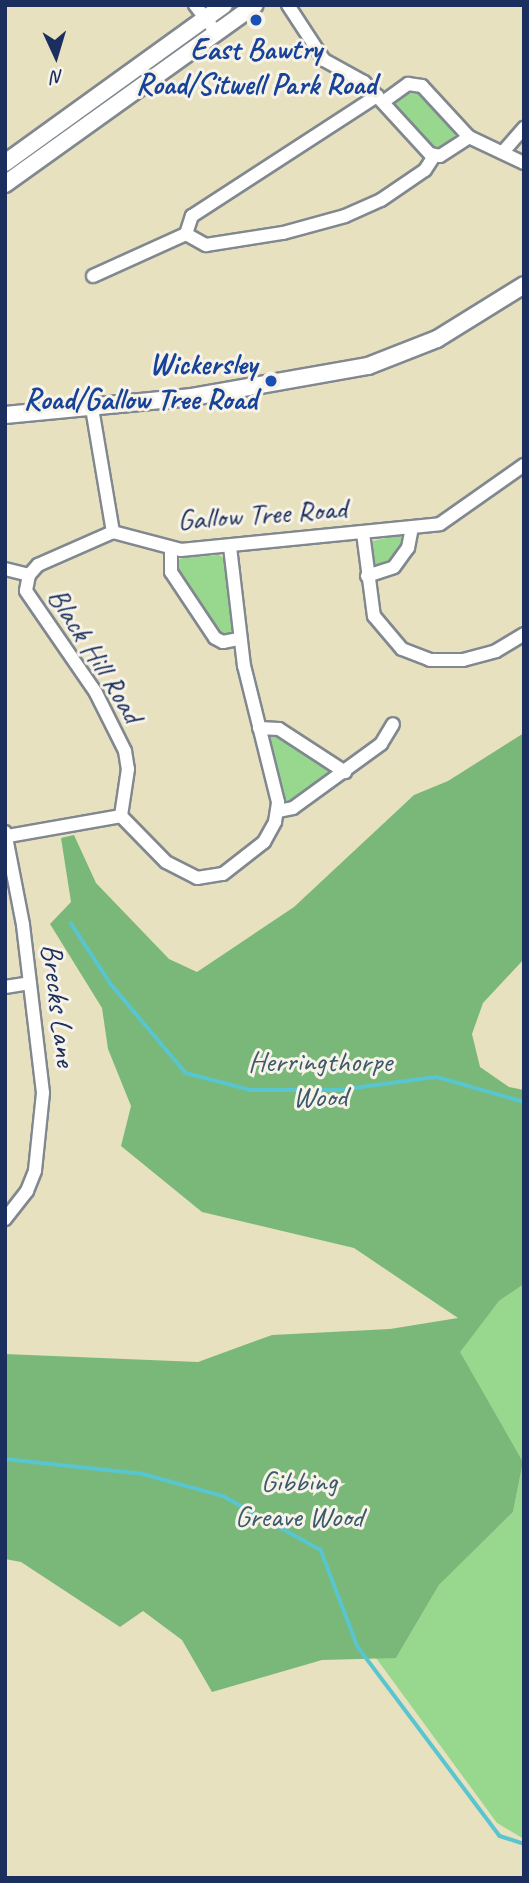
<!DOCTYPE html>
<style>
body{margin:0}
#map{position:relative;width:529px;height:1883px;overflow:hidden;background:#e7e1c0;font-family:Caveat,sans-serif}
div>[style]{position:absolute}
.green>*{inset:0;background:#97d78e}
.forest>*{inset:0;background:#79b879}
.stream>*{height:3.5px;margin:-1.75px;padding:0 1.75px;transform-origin:1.75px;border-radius:1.75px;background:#58c5cf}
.roads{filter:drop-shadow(2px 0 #81888f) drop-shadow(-2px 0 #81888f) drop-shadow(0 2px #81888f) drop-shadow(0 -2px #81888f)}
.minor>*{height:12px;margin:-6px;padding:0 6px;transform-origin:6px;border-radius:6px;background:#fff}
.major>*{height:16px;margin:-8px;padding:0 8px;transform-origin:8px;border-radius:8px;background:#fff}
.dots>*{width:19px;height:19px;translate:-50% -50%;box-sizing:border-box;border:4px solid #f7f3e8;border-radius:50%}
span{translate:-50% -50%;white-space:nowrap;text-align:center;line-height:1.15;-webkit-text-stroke:6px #f7f3e8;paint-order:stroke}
.transit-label{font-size:30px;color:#164399;font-weight:700}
.right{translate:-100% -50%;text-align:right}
.street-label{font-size:30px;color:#1b2f5e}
.park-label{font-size:30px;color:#3a596a}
.frame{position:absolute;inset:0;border:7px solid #1b2f5e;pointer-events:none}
.north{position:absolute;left:21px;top:21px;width:70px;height:70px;-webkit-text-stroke:5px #f7f3e8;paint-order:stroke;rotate:176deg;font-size:19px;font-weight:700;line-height:28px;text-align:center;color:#1b2f5e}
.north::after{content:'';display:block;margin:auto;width:24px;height:32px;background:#1b2f5e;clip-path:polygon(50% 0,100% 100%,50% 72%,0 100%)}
</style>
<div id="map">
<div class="green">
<i style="clip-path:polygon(409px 88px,419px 89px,459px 130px,445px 148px,433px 152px,394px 108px,393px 100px)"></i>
<i style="clip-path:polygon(400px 535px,405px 544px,394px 562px,373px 569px,369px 548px,373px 541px)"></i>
<i style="clip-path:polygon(219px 555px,226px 559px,233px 630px,223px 638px,177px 571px,177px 561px,182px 558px)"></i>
<i style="clip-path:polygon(275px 731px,333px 770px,290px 802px,283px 800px,267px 734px)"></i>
<i style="clip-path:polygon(524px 1284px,524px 1839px,497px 1823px,376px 1658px,396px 1658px,439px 1585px,513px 1512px,523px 1462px,459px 1352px,499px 1301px)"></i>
</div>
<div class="forest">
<i style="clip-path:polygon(524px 733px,524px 959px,483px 1003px,472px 1034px,480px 1067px,509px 1087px,524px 1090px,524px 1284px,499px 1301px,460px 1352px,523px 1462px,513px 1512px,439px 1585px,396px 1658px,322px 1660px,212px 1692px,182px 1640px,143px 1611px,120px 1627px,21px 1562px,5px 1559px,5px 1354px,198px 1362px,272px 1335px,390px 1329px,458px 1318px,354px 1248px,202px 1212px,121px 1146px,131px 1106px,108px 1049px,102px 1008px,50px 924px,71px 902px,61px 838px,74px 835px,96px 883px,169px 959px,197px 972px,294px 907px,414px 795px,448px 781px)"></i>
</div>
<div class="stream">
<i style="left:71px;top:923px;width:73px;rotate:56.7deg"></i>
<i style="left:111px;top:984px;width:116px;rotate:49.9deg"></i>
<i style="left:186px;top:1073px;width:67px;rotate:14.7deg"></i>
<i style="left:251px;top:1090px;width:88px"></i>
<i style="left:339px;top:1090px;width:99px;rotate:-7.6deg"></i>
<i style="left:437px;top:1077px;width:91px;rotate:16deg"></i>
<i style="left:5px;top:1459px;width:139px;rotate:6.2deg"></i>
<i style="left:143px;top:1474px;width:83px;rotate:15.4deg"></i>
<i style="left:223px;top:1496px;width:112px;rotate:28.9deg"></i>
<i style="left:321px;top:1550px;width:104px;rotate:69.1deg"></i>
<i style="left:358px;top:1647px;width:236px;rotate:53.1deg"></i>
<i style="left:500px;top:1836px;width:25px;rotate:18deg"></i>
</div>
<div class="roads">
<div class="minor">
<i style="left:195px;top:5px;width:33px;rotate:52deg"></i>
<i style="left:288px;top:5px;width:66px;rotate:56.8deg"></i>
<i style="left:324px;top:60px;width:46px;rotate:28.8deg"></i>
<i style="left:364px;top:82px;width:98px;rotate:47.5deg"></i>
<i style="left:430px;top:154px;width:10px;rotate:11deg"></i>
<i style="left:440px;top:156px;width:35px;rotate:-33deg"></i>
<i style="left:469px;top:137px;width:61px;rotate:25.3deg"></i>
<i style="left:383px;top:102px;width:31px;rotate:-36deg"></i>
<i style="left:408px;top:84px;width:14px;rotate:8deg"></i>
<i style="left:422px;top:86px;width:69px;rotate:47.3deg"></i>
<i style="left:503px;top:152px;width:32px;rotate:-49deg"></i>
<i style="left:186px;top:234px;width:23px;rotate:29deg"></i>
<i style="left:206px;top:245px;width:78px;rotate:-8.9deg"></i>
<i style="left:283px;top:233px;width:64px;rotate:-15.3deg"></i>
<i style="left:345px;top:216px;width:39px;rotate:-24deg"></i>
<i style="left:381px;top:200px;width:53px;rotate:-34.3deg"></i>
<i style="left:425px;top:170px;width:17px;rotate:-57deg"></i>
<i style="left:186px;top:234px;width:19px;rotate:-72deg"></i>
<i style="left:192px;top:216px;width:221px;rotate:-33deg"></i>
<i style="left:93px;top:276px;width:102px;rotate:-24.3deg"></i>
<i style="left:92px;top:408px;width:126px;rotate:80.4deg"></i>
<i style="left:113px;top:532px;width:70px;rotate:14.8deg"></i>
<i style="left:181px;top:550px;width:260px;rotate:-5.7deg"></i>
<i style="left:440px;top:524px;width:103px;rotate:-35.1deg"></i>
<i style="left:113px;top:532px;width:82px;rotate:156.3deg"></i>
<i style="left:38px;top:565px;width:13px;rotate:132deg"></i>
<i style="left:29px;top:575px;width:16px;rotate:101deg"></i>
<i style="left:26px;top:591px;width:124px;rotate:55.5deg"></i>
<i style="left:96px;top:693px;width:65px;rotate:63.4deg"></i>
<i style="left:125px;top:751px;width:18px;rotate:81deg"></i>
<i style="left:128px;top:769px;width:48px;rotate:98.5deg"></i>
<i style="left:363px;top:533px;width:84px;rotate:82.5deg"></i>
<i style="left:374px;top:616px;width:43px;rotate:49.7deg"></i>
<i style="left:402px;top:649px;width:30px;rotate:21deg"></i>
<i style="left:430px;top:660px;width:33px"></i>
<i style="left:463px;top:660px;width:34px;rotate:-15deg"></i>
<i style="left:496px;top:651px;width:33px;rotate:-31deg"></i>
<i style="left:171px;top:549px;width:23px;rotate:90deg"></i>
<i style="left:171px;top:572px;width:79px;rotate:56.3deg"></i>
<i style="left:215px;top:638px;width:9px;rotate:27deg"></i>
<i style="left:223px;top:642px;width:16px;rotate:-11deg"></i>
<i style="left:5px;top:569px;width:25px;rotate:14deg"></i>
<i style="left:367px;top:576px;width:28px;rotate:-18deg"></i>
<i style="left:394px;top:567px;width:24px;rotate:-54deg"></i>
<i style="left:408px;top:548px;width:20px;rotate:-79deg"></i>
<i style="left:259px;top:728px;width:20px;rotate:3deg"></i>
<i style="left:279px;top:729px;width:79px;rotate:33.1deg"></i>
<i style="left:278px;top:811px;width:15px;rotate:-11deg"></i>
<i style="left:293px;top:808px;width:109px;rotate:-36deg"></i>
<i style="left:381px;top:744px;width:23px;rotate:-59deg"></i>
<i style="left:5px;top:832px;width:95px;rotate:79deg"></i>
<i style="left:23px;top:925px;width:169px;rotate:83.2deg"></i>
<i style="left:43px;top:1093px;width:78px;rotate:95.9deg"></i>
<i style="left:35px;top:1171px;width:22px;rotate:112deg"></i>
<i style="left:27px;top:1191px;width:36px;rotate:128deg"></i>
<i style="left:8px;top:836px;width:115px;rotate:-10deg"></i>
<i style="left:121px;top:816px;width:64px;rotate:45.6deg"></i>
<i style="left:166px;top:862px;width:35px;rotate:27deg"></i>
<i style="left:197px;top:878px;width:26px;rotate:-9deg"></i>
<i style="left:223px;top:874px;width:52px;rotate:-38deg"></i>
<i style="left:264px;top:842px;width:23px;rotate:-61deg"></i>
<i style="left:275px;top:822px;width:20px;rotate:-81deg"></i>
<i style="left:278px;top:802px;width:140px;rotate:-104deg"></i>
<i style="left:244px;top:666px;width:121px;rotate:-96.7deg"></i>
<i style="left:5px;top:987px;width:25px;rotate:-9deg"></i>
</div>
<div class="major">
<i style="left:5px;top:163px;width:270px;rotate:-35.8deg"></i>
<i style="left:5px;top:184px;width:307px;rotate:-35.6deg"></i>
<i style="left:5px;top:415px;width:188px;rotate:-5.5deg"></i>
<i style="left:192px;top:397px;width:179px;rotate:-10deg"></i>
<i style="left:368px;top:366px;width:74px;rotate:-21.4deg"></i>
<i style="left:437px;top:339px;width:102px;rotate:-31.8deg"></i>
</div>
</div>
<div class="dots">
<i style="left:256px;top:20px;background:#1a4fb4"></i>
<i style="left:271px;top:381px;background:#1a4fb4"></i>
</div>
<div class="transit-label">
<span style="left:256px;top:66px">East Bawtry<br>Road/Sitwell Park Road</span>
<span class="right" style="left:257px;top:381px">Wickersley<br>Road/Gallow Tree Road</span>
</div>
<div class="street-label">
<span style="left:262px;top:514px;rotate:-4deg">Gallow Tree Road</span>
<span style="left:96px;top:655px;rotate:58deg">Black Hill Road</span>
<span style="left:59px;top:1005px;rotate:83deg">Brecks Lane</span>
</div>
<div class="park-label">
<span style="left:320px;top:1078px">Herringthorpe<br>Wood</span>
<span style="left:299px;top:1498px">Gibbing<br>Greave Wood</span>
</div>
<div class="frame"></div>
<div class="north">N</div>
</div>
